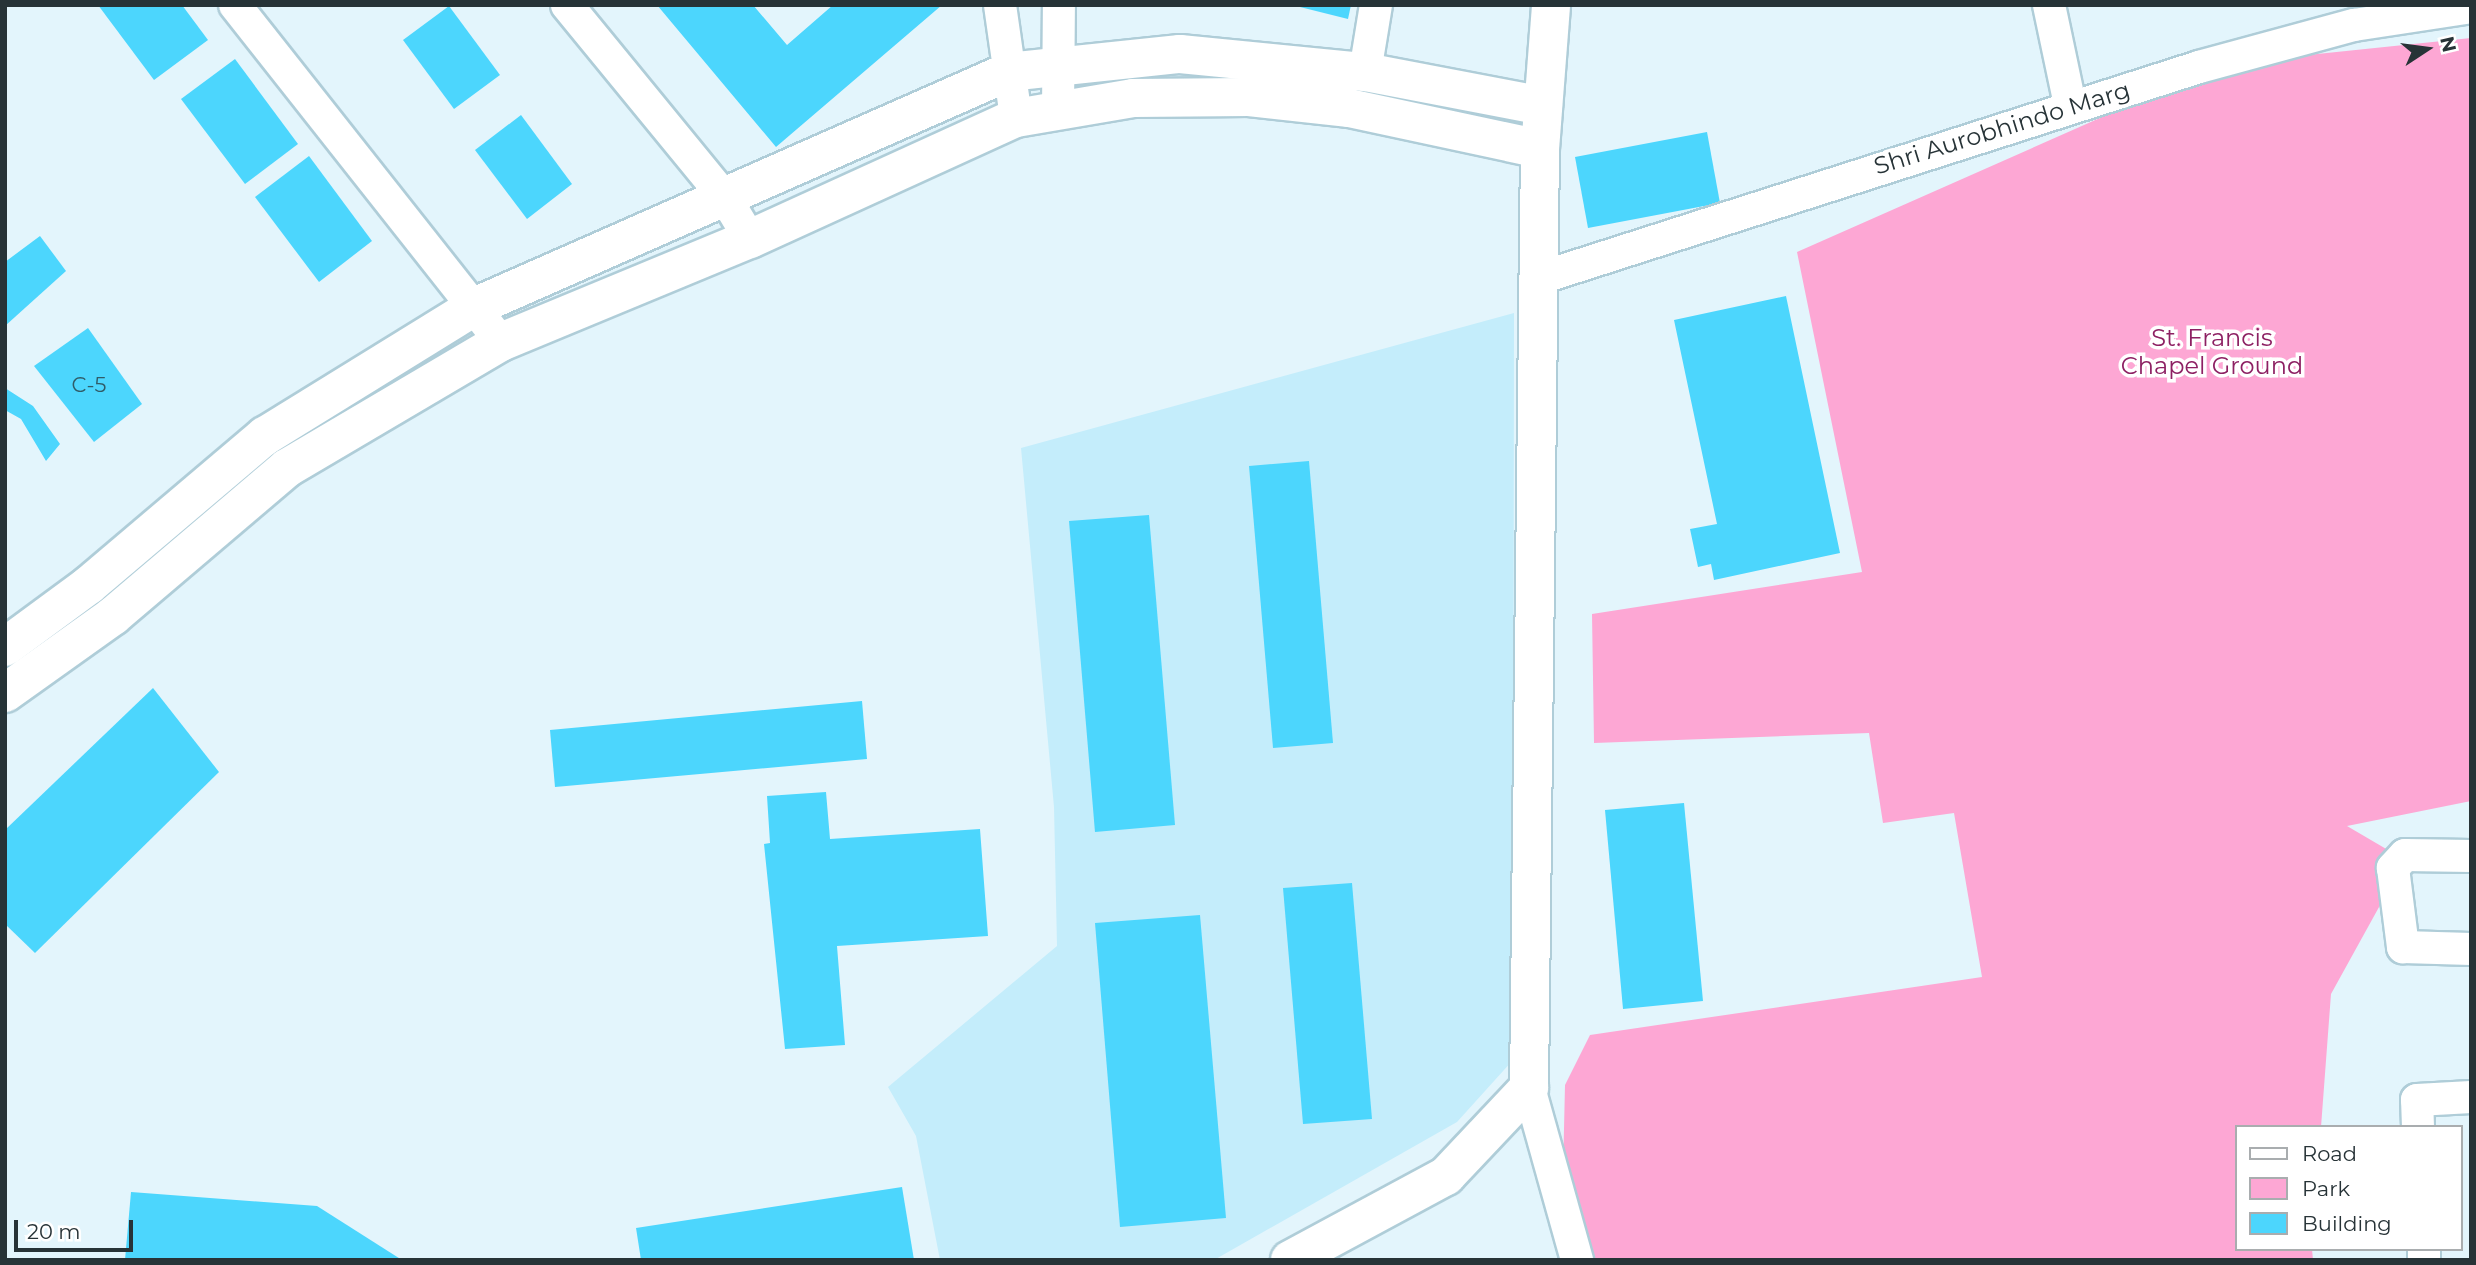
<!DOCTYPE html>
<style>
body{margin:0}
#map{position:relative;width:2476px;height:1265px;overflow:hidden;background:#e3f5fc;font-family:Montserrat,sans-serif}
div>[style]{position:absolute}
.built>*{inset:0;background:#c4edfb}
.green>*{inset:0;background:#fda7d4}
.building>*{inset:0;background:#4cd6fd}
.roads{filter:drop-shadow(2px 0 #afcdd8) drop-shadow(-2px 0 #afcdd8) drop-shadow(0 2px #afcdd8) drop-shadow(0 -2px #afcdd8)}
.street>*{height:32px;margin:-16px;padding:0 16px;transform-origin:16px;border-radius:16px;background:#fff}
.secondary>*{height:38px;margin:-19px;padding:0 19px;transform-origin:19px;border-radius:19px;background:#fff}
span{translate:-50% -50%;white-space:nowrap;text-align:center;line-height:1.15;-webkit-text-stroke:7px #fff;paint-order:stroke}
.number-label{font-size:21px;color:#305c68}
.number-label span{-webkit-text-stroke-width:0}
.street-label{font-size:24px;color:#273337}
.park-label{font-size:24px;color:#8d2063}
.frame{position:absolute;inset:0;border:7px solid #273337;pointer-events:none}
.legend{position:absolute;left:2235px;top:1125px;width:228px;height:126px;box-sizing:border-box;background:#fff;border:2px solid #a9adaf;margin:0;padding:9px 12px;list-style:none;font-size:21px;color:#273337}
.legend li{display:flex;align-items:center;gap:14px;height:35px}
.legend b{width:35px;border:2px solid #a9adaf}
.north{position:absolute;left:2392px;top:14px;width:70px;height:70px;-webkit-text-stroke:5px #fff;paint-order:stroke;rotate:77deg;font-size:19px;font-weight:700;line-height:28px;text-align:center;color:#273337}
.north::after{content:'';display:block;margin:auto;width:24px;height:32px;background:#273337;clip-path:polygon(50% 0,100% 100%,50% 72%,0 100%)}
.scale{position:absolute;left:14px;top:1220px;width:119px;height:32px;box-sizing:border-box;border:4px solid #273337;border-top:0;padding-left:9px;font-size:21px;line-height:24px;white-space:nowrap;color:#273337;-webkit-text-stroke:5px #fff;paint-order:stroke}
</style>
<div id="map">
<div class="built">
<i style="clip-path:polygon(1514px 313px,1513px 1060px,1457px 1122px,1214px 1260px,940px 1260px,916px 1136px,888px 1087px,1057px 946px,1054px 807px,1021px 448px)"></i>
</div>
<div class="green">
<i style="clip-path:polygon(2471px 38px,2471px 801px,2347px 826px,2405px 860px,2331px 994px,2321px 1127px,2236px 1127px,2236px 1249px,2312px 1249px,2313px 1260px,1561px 1260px,1565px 1085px,1590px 1035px,1982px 977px,1954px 813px,1883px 823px,1869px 733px,1594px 743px,1592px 614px,1862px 572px,1797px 252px,2222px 64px)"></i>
</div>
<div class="building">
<i style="clip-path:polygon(98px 5px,182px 5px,208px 40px,154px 80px)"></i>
<i style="clip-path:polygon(657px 5px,753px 5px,787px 45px,833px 5px,942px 5px,776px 147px)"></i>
<i style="clip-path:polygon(1292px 5px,1351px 5px,1348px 19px)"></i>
<i style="clip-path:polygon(449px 6px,500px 75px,454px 109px,403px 40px)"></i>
<i style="clip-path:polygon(235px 59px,298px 144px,245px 184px,181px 99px)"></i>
<i style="clip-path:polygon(521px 115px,572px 184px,527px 219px,475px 150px)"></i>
<i style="clip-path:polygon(1707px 132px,1720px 203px,1588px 228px,1575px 157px)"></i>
<i style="clip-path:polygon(309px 156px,372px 241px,319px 282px,255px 197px)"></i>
<i style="clip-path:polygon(40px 236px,66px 271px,5px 326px,5px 262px)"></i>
<i style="clip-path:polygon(1786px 296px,1840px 553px,1714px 580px,1711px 564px,1698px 567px,1690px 529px,1717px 524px,1674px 320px)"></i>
<i style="clip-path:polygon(88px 328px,142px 404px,94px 442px,34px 366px)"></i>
<i style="clip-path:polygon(5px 388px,33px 406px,60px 444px,46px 461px,21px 419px,5px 410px)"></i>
<i style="clip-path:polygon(1309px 461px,1333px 743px,1273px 748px,1249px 466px)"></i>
<i style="clip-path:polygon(1149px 515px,1175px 825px,1095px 832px,1069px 521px)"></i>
<i style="clip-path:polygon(153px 688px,219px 772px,35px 953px,5px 924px,5px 830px)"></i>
<i style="clip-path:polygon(862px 701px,867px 759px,555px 787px,550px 730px)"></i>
<i style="clip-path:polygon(826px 792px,830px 839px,980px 829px,988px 936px,837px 946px,845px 1045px,785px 1049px,764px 844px,770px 843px,767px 796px)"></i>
<i style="clip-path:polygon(1684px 803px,1703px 1001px,1623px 1009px,1605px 810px)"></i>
<i style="clip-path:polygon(1352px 883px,1372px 1119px,1303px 1124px,1283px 888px)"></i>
<i style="clip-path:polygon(1200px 915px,1226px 1218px,1120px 1227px,1095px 923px)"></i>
<i style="clip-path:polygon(902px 1187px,914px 1260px,641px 1260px,636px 1228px)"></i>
<i style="clip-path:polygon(131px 1192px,317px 1206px,402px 1260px,125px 1260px)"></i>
</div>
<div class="roads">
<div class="street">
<i style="left:235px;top:5px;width:429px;rotate:51.7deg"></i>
<i style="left:567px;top:5px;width:251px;rotate:50.7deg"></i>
<i style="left:726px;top:199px;width:47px;rotate:59deg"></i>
<i style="left:1000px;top:5px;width:114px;rotate:81.9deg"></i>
<i style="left:2049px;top:5px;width:102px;rotate:78.1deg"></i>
<i style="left:1365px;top:72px;width:68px;rotate:-80.7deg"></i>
<i style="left:1058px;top:111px;width:106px;rotate:-89.5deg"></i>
<i style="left:1540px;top:278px;width:692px;rotate:-17.75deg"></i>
<i style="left:2199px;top:67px;width:161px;rotate:-15.2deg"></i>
<i style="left:2354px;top:25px;width:118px;rotate:-8.7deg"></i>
<i style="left:2471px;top:856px;width:66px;rotate:-179.1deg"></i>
<i style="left:2405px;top:855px;width:18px;rotate:133deg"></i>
<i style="left:2393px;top:868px;width:80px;rotate:82.8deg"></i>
<i style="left:2403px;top:947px;width:68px;rotate:1.7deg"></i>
<i style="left:1529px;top:1088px;width:179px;rotate:74.4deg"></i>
<i style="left:2418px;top:1127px;width:27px;rotate:-92deg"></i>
<i style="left:2417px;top:1100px;width:54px;rotate:-3.2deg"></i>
<i style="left:2424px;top:1249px;width:11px;rotate:90deg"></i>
</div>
<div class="secondary">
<i style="left:5px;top:647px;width:104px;rotate:-36.4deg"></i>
<i style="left:89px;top:585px;width:231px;rotate:-40.3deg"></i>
<i style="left:265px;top:436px;width:243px;rotate:-31.7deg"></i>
<i style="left:472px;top:308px;width:586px;rotate:-23.76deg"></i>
<i style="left:1008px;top:72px;width:173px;rotate:-6deg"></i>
<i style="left:1180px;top:54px;width:186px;rotate:5.6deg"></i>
<i style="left:1365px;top:72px;width:181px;rotate:10.8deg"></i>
<i style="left:5px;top:693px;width:133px;rotate:-35.5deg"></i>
<i style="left:113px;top:616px;width:228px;rotate:-40.4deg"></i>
<i style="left:287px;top:468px;width:248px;rotate:-30.5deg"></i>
<i style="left:501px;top:342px;width:269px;rotate:-22.5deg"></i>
<i style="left:750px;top:239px;width:292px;rotate:-24.5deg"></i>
<i style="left:1016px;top:118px;width:119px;rotate:-9.7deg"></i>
<i style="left:1133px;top:98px;width:116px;rotate:-0.5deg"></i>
<i style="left:1249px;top:97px;width:101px;rotate:6.3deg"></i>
<i style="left:1349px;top:108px;width:195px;rotate:12.1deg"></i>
<i style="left:1290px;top:1260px;width:177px;rotate:-28.3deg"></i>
<i style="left:1446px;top:1176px;width:121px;rotate:-46.7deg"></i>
<i style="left:1529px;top:1088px;width:939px;rotate:-89.33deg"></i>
<i style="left:1540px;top:149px;width:144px;rotate:-85.6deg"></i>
</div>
</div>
<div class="number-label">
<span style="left:89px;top:385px">C-5</span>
</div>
<div class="street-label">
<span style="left:2002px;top:128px;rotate:-17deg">Shri Aurobhindo Marg</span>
</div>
<div class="park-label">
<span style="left:2212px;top:352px">St. Francis<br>Chapel Ground</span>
</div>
<div class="frame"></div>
<ul class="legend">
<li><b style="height:9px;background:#fff"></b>Road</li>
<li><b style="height:19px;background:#fda7d4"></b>Park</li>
<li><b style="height:19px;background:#4cd6fd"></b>Building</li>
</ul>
<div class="north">N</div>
<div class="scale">20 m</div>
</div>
